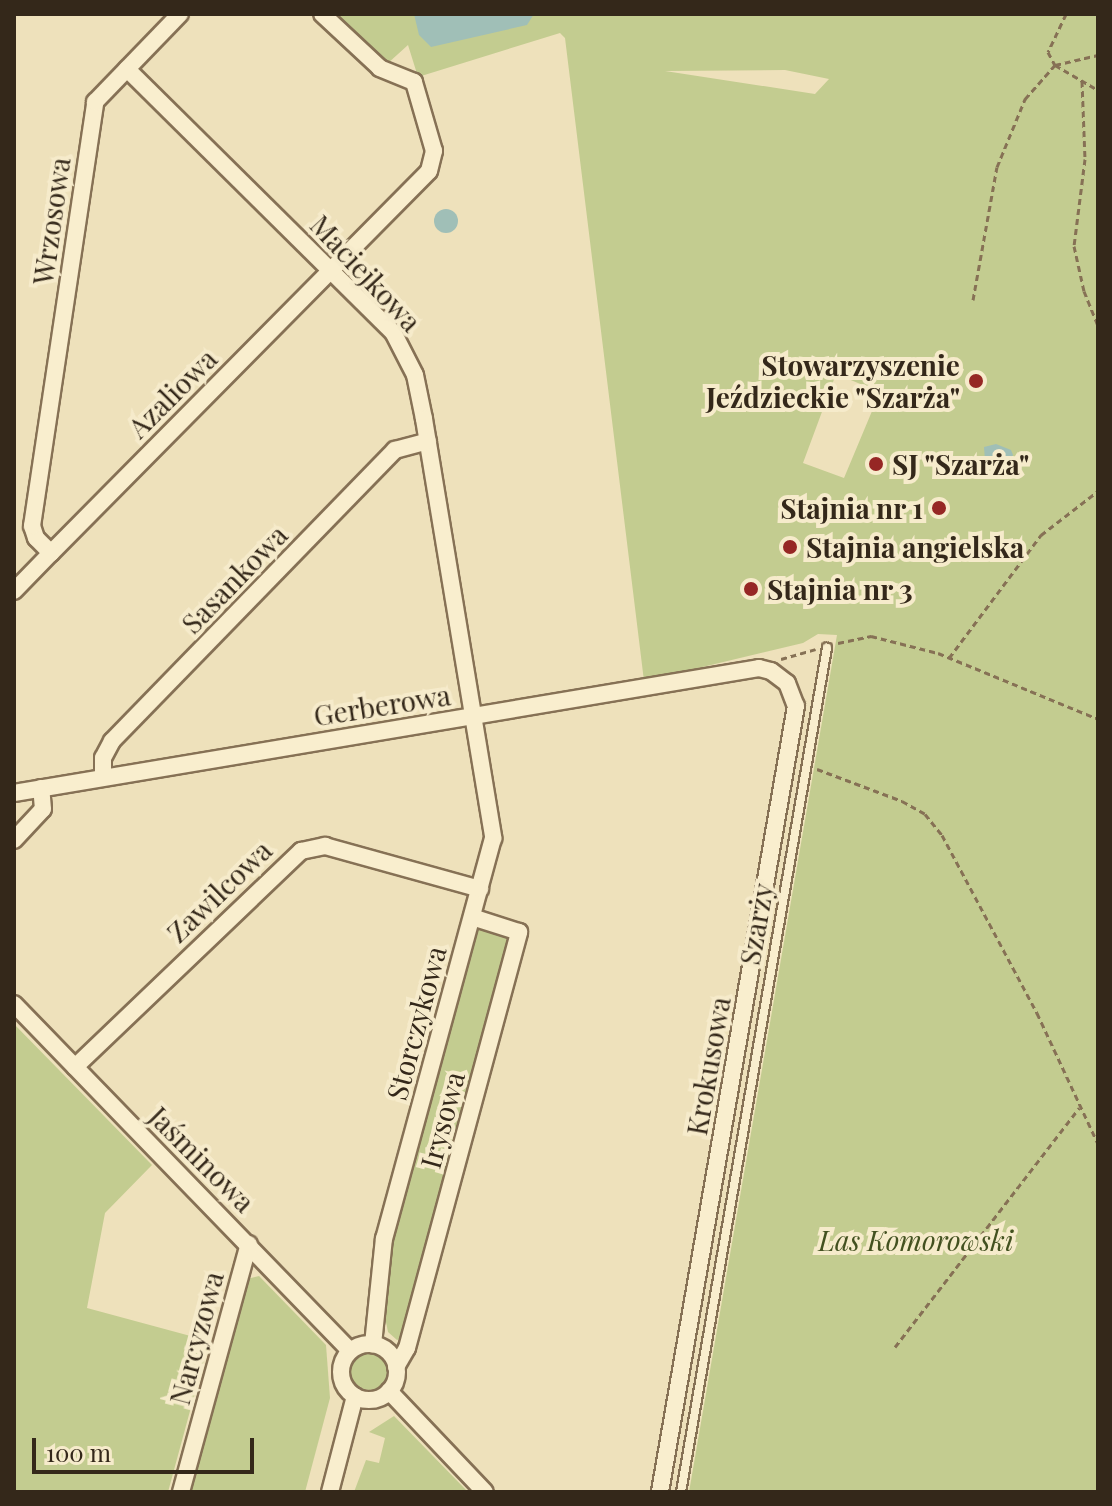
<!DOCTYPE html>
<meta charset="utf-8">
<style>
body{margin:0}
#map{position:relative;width:1112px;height:1506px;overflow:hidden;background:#eee1bb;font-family:"Playfair Display",serif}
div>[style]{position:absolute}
.green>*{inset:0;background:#c3cc90}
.round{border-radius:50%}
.water>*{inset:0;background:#a0bfb7}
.path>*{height:3px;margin-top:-1.5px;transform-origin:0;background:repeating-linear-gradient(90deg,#867155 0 6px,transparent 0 10px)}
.roads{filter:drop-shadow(2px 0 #867155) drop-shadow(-2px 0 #867155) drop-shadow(0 2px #867155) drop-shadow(0 -2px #867155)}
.service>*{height:8px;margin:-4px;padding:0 4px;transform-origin:4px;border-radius:4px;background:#f9eece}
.minor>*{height:16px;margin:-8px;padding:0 8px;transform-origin:8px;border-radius:8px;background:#f9eece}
.minor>.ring{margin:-8px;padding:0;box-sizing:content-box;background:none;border:16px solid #f9eece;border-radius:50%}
.dots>*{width:22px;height:22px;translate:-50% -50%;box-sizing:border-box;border:4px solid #f6ebcb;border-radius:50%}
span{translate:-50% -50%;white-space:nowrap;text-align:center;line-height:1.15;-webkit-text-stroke:8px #f6ebcb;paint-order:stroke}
.street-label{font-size:28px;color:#34281a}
.poi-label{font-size:28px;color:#34281a;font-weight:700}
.right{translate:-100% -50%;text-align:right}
.left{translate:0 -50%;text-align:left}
.park-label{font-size:28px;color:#435120;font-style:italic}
.frame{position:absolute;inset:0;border:16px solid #34281a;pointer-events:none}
.scale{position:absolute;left:32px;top:1438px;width:222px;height:36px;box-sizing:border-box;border:4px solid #34281a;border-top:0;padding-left:10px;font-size:24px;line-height:28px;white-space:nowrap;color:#34281a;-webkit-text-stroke:6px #f6ebcb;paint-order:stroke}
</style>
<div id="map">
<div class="green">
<i style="clip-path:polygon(evenodd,329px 14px,1098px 14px,1098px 1492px,689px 1492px,837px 635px,818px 634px,803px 643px,644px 681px,565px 38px,560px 33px,418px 77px,408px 45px,387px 64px,329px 14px,785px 70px,829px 79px,815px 94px,665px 71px,785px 70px,329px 14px,836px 374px,880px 392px,844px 478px,803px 463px,836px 374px)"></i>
<i style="clip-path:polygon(479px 927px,512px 934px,404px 1338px,397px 1340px,388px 1332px,383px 1307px,390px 1245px,474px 930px)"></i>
<i style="clip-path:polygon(14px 1024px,152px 1165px,105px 1213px,87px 1308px,209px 1341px,168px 1492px,14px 1492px)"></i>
<i style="clip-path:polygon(259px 1276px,326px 1345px,330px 1398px,305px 1492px,189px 1492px,247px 1279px)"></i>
<i class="round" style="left:350px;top:1352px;width:38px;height:38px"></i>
<i style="clip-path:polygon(394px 1416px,468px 1492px,354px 1492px,366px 1460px,379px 1463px,385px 1438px,369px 1432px)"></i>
</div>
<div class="water">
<i style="clip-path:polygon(414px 14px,534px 14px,527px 25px,431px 47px,419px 35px)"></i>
<i class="round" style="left:434px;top:209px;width:24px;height:24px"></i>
<i style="clip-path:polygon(996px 444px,1011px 450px,1013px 455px,1006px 468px,988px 465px,985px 461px,984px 447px)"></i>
</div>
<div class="path">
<i style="left:1066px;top:14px;width:42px;rotate:115.3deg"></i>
<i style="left:1048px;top:52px;width:15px;rotate:62deg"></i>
<i style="left:1055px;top:65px;width:50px;rotate:30.2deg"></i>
<i style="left:1082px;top:81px;width:78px;rotate:87.8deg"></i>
<i style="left:1085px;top:159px;width:88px;rotate:97.2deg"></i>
<i style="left:1074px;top:246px;width:46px;rotate:77.5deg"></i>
<i style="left:1084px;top:291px;width:38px;rotate:68deg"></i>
<i style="left:973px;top:300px;width:135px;rotate:-79.8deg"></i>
<i style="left:997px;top:167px;width:74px;rotate:-67.6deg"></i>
<i style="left:1025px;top:99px;width:45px;rotate:-48.6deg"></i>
<i style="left:1055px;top:65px;width:44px;rotate:-13.1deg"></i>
<i style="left:838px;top:643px;width:34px;rotate:-12deg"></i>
<i style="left:871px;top:636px;width:69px;rotate:14.2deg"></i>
<i style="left:938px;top:653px;width:173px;rotate:22.4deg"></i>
<i style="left:949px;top:658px;width:154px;rotate:-53.2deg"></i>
<i style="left:1041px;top:535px;width:72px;rotate:-37.7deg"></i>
<i style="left:781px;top:659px;width:36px;rotate:-16deg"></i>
<i style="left:817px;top:769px;width:91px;rotate:20.6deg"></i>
<i style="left:902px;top:801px;width:26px;rotate:29deg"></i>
<i style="left:925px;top:814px;width:27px;rotate:51deg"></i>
<i style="left:942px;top:835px;width:202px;rotate:61.9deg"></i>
<i style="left:1037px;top:1013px;width:145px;rotate:65deg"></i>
<i style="left:895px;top:1347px;width:302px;rotate:-52.4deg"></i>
</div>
<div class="roads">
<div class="service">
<i style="left:681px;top:1492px;width:857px;rotate:-80.19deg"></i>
</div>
<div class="minor">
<i style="left:127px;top:69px;width:374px;rotate:44.7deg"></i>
<i style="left:393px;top:332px;width:48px;rotate:62.9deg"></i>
<i style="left:415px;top:375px;width:45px;rotate:78.4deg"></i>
<i style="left:424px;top:419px;width:425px;rotate:80.6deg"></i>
<i style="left:493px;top:838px;width:415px;rotate:105.2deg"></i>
<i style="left:384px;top:1238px;width:107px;rotate:95.9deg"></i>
<i style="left:51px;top:553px;width:537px;rotate:-45.3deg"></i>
<i style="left:429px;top:171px;width:21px;rotate:-76deg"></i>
<i style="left:434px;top:151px;width:72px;rotate:-106.2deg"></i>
<i style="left:414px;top:82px;width:37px;rotate:-158deg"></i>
<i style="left:380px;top:68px;width:79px;rotate:-137deg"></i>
<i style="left:14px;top:591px;width:53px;rotate:-45.8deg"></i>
<i style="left:51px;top:553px;width:21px;rotate:-135deg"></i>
<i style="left:36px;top:538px;width:13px;rotate:-108deg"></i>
<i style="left:32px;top:526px;width:429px;rotate:-81.5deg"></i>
<i style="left:95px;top:102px;width:122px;rotate:-46deg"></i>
<i style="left:103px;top:777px;width:19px;rotate:-90deg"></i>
<i style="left:103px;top:758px;width:19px;rotate:-62deg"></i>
<i style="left:112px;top:741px;width:406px;rotate:-45.8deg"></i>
<i style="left:395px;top:450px;width:34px;rotate:-15deg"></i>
<i style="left:14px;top:793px;width:755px;rotate:-9.52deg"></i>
<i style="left:759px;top:668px;width:12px;rotate:14deg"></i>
<i style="left:771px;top:671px;width:20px;rotate:37deg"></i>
<i style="left:787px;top:683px;width:25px;rotate:69deg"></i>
<i style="left:796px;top:706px;width:798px;rotate:99.82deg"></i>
<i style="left:14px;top:840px;width:42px;rotate:-46.9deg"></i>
<i style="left:43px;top:809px;width:21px;rotate:-95deg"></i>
<i style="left:14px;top:1004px;width:483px;rotate:45.9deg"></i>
<i style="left:75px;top:1067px;width:313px;rotate:-43.7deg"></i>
<i style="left:301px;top:851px;width:25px;rotate:-12deg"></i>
<i style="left:325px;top:846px;width:161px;rotate:15.5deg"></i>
<i class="ring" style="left:341px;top:1344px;width:40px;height:40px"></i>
<i style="left:396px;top:1367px;width:22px;rotate:-60deg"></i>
<i style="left:407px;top:1348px;width:431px;rotate:-74.9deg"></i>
<i style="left:519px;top:932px;width:49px;rotate:-162.3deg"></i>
<i style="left:389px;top:1391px;width:139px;rotate:46.5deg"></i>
<i style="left:181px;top:1492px;width:257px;rotate:-74.7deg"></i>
<i style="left:330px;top:1492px;width:99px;rotate:-75.4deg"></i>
</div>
</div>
<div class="dots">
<i style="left:976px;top:381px;background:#962724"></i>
<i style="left:876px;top:464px;background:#962724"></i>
<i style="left:939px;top:508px;background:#962724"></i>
<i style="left:790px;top:547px;background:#962724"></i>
<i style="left:751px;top:589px;background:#962724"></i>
</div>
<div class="street-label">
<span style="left:51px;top:221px;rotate:-82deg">Wrzosowa</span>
<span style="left:366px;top:273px;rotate:47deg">Maciejkowa</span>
<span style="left:172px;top:393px;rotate:-45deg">Azaliowa</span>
<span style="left:234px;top:579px;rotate:-46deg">Sasankowa</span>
<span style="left:382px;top:705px;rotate:-9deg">Gerberowa</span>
<span style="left:219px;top:891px;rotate:-44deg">Zawilcowa</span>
<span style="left:756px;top:924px;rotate:-80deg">Szarży</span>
<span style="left:416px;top:1023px;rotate:-75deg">Storczykowa</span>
<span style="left:708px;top:1066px;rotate:-80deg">Krokusowa</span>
<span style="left:442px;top:1120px;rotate:-75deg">Irysowa</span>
<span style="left:202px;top:1159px;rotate:45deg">Jaśminowa</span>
<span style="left:196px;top:1338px;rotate:-75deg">Narcyzowa</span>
</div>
<div class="poi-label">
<span class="right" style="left:960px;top:381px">Stowarzyszenie<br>Jeździeckie "Szarża"</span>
<span class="left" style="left:892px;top:464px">SJ "Szarża"</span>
<span class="right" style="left:923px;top:508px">Stajnia nr 1</span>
<span class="left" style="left:806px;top:547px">Stajnia angielska</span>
<span class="left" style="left:767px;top:589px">Stajnia nr 3</span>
</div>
<div class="park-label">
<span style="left:916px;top:1240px">Las Komorowski</span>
</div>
<div class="frame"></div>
<div class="scale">100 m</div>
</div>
